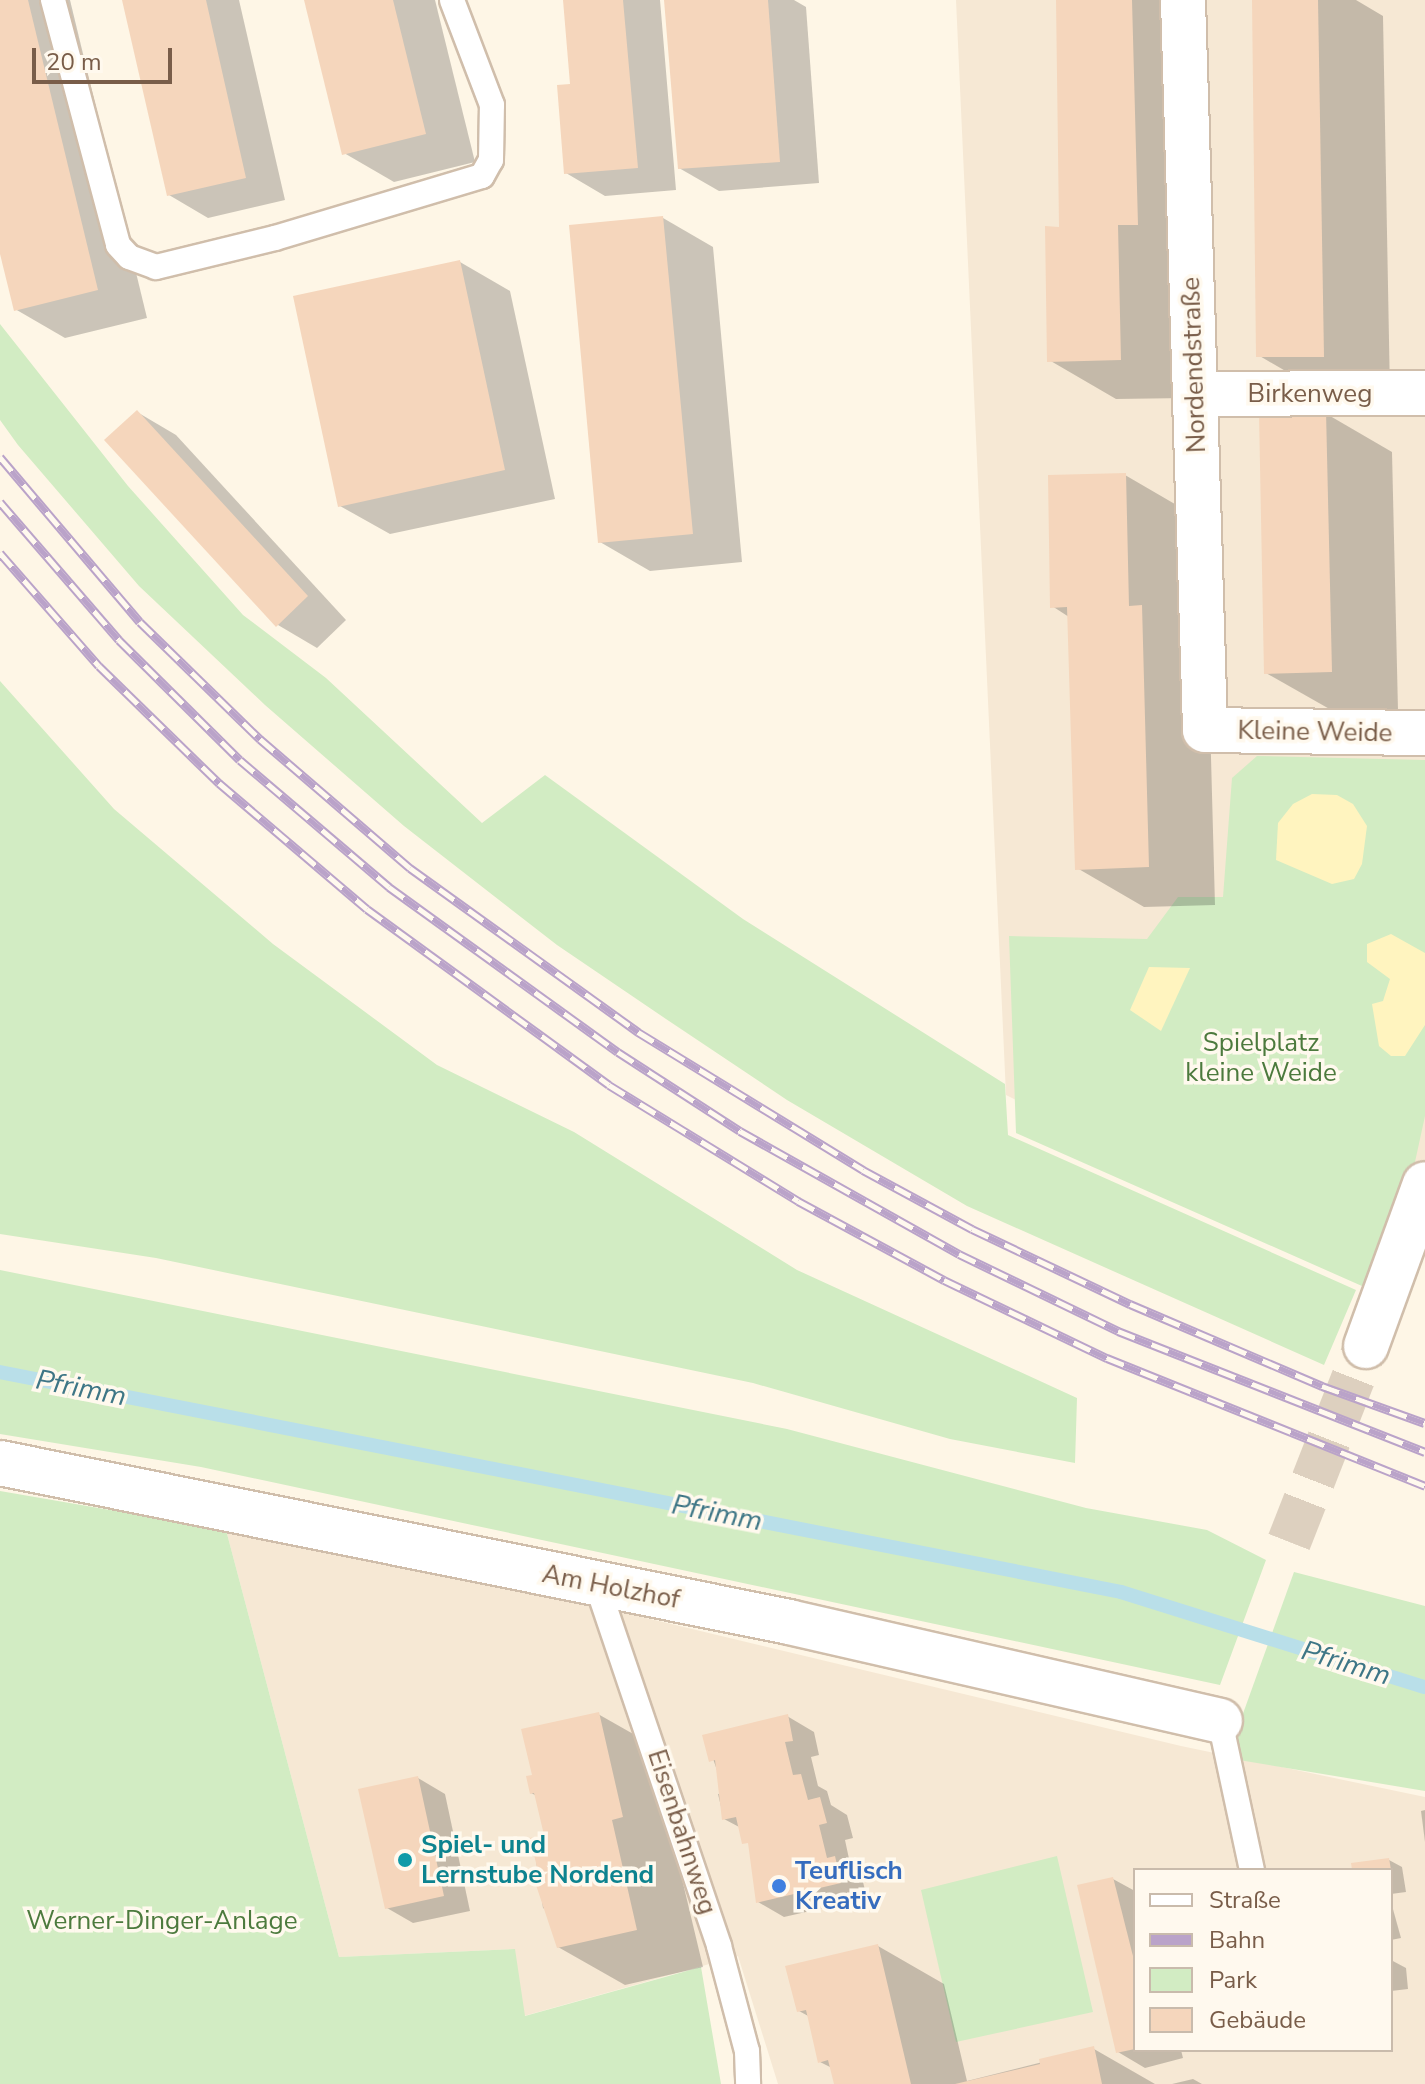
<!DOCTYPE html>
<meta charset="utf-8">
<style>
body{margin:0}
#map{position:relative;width:1425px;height:2084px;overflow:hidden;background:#fef6e6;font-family:"Nunito Sans",sans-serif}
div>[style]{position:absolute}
.residential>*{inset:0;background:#f6e8d4}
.green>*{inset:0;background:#d2ecc3}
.sand>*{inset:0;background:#fff4bf}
.shadow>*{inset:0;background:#0003}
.stream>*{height:14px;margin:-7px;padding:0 7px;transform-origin:7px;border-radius:7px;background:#b9dfe9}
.building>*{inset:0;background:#f5d6bc}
.minor-tunnel>*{height:44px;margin-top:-22px;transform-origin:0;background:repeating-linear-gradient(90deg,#ddd0bf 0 44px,transparent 0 66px)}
.roads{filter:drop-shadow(2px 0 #d0beab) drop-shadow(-2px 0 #d0beab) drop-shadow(0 2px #d0beab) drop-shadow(0 -2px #d0beab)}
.service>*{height:24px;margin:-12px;padding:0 12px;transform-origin:12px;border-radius:12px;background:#fff}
.minor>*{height:44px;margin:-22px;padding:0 22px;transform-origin:22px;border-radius:22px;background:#fff}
.rail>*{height:9px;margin-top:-4.5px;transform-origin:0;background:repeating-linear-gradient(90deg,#fff9ee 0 18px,#baa3c9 0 36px);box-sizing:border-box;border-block:2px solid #baa3c9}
.dots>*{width:22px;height:22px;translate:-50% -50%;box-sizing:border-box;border:4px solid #fff9ee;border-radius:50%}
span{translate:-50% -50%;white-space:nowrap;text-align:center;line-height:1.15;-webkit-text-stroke:7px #fff9ee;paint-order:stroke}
.street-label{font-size:26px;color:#795d49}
.park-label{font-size:26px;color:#4c7a3d}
.culture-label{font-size:26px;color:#0d838f;font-weight:700}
.left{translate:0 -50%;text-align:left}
.shop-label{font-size:26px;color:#366cbe;font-weight:700}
.water-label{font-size:28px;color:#3e7686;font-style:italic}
.legend{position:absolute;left:1133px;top:1868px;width:260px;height:184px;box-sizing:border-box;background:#fff9ee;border:2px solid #c9bbac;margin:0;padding:10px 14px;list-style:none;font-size:24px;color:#795d49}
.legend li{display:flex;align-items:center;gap:16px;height:40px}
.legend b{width:40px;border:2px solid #c9bbac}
.scale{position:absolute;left:32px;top:48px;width:140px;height:36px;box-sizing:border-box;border:4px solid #795d49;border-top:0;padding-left:10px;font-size:24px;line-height:28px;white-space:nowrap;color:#795d49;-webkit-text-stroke:6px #fff9ee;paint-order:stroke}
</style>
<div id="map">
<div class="residential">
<i style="clip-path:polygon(956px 0,1425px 0,1425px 1238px,1361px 1274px,1006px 1095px)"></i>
<i style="clip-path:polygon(evenodd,226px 1530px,521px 1588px,1181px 1746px,1425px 1797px,1425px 2084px,778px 2084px,738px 1956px,524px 2016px,514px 1949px,339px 1957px,226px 1530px,1135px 1870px,1391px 1870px,1391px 2050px,1135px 2050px,1135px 1870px)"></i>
</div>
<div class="green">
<i style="clip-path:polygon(0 324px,128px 486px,243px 615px,326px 678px,482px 823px,545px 775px,743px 919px,1005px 1084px,1008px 1135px,1356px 1290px,1324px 1365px,967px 1206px,787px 1100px,666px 1019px,557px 945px,404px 826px,265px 705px,139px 586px,18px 445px,0 420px)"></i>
<i style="clip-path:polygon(0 681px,114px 809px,273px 944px,437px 1065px,574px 1132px,797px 1270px,1077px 1398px,1075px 1463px,950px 1439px,753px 1383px,156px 1258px,0 1234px)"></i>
<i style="clip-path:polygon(1257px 756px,1425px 760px,1425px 1116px,1403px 1217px,1371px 1290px,1016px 1133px,1009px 936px,1147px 939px,1178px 897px,1223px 897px,1232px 778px)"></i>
<i style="clip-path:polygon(0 1270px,787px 1429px,1086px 1508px,1207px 1530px,1266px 1560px,1220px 1685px,201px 1467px,0 1434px)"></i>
<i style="clip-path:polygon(0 1491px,226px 1530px,339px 1957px,515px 1949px,525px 2016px,701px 1967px,721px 2084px,0 2084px)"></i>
<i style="clip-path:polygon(1294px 1572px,1425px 1606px,1425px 1791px,1227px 1758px)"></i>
<i style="clip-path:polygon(1057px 1856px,1093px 2012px,956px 2042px,921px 1890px)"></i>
</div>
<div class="sand">
<i style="clip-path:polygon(1312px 794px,1337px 795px,1353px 804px,1367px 826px,1362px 864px,1354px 879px,1332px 884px,1276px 860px,1278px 823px,1293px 804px)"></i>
<i style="clip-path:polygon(1391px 934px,1425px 953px,1425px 1025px,1405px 1056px,1391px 1056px,1379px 1046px,1372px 1004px,1383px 1001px,1390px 979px,1367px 962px,1367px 944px)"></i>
<i style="clip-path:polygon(1149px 967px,1190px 968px,1161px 1031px,1130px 1010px)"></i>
</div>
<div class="shadow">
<i style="clip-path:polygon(0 0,70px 0,147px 318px,65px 338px,15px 309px,0 246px)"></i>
<i style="clip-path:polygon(124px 0,239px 0,285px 200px,208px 218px,169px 195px)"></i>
<i style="clip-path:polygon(306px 0,435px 0,475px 162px,394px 182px,344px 153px)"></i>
<i style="clip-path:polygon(565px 0,660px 0,676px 190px,605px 196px,566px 173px,572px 86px)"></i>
<i style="clip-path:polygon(666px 0,794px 0,806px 7px,819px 183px,719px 191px,679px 168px)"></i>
<i style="clip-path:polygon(1058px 0,1192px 0,1187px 398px,1116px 399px,1049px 360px,1061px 229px)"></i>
<i style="clip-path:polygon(1254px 0,1356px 0,1383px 16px,1390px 394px,1325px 394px,1258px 355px)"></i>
<i style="clip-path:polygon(663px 218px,713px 247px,742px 562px,650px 571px,600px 542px)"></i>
<i style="clip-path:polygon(460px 262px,510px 291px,555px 499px,390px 534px,340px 506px)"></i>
<i style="clip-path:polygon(137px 412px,176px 435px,346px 620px,317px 648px,278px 625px)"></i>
<i style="clip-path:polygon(1325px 413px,1392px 452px,1398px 710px,1333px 711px,1266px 673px)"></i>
<i style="clip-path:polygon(1125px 475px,1192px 514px,1208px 646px,1215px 905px,1144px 907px,1077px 868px,1069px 617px,1052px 606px)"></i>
<i style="clip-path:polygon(598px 1714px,665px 1752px,677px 1858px,703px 1967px,625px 1985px,558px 1947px,550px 1912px,543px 1908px,533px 1840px,546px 1837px,537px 1796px,531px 1793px,534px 1776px)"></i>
<i style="clip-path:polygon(787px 1716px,814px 1732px,819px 1755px,811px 1757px,818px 1786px,827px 1791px,831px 1805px,847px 1815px,853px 1838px,845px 1840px,851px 1868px,861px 1874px,867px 1898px,784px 1917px,758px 1902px,751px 1847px,741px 1828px,724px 1819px,718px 1794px,725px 1793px,705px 1736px)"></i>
<i style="clip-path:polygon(418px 1778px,445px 1794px,470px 1911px,413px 1923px,387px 1908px)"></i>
<i style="clip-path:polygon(1425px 1810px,1425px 1842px,1421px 1811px)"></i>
<i style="clip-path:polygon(1389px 1860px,1402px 1867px,1406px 1892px,1391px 1894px,1391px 1870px,1354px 1870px)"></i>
<i style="clip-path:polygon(1113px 1879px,1135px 1891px,1135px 2050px,1181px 2050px,1183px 2058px,1145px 2068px,1118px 2052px)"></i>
<i style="clip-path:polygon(1391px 1902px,1401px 1938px,1391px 1940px)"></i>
<i style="clip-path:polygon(878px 1946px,944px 1984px,967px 2081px,1094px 2049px,1155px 2084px,836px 2084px,832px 2068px,820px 2062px,810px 2017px,799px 2011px)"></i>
<i style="clip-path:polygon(1391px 1960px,1406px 1968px,1408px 1989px,1391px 1991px)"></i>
<i style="clip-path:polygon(1193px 2079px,1202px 2084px,1172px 2084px)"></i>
</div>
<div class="stream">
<i style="left:0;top:1372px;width:1142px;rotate:11.1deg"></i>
<i style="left:1121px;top:1592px;width:318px;rotate:17.4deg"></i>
</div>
<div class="building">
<i style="clip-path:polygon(0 0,28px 0,98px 290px,14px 311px,0 254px)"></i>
<i style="clip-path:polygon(122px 0,206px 0,246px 178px,167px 196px)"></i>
<i style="clip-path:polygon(304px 0,393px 0,426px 134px,342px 155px)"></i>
<i style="clip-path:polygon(563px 0,623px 0,638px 168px,564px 174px,557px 85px,570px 84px)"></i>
<i style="clip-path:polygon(664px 0,768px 0,780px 162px,678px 169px)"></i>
<i style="clip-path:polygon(1056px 0,1132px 0,1138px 225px,1118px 225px,1121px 360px,1047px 362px,1045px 226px,1059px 227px)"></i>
<i style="clip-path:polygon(1252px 0,1318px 0,1324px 357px,1256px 357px)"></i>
<i style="clip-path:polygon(663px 216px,693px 534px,598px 543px,569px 225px)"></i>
<i style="clip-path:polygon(460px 260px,505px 470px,338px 507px,293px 296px)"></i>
<i style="clip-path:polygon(137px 410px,308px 596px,276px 627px,104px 440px)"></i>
<i style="clip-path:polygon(1326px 411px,1332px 672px,1264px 674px,1259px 413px)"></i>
<i style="clip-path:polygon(1126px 473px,1129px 606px,1142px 605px,1149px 867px,1075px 870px,1067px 607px,1050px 608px,1048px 475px)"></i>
<i style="clip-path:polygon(599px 1712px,623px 1817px,612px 1820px,637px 1930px,557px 1948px,536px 1885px,541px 1884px,530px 1838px,544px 1835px,534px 1793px,530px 1794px,526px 1776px,532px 1775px,521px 1729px)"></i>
<i style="clip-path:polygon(788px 1714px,793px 1741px,785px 1742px,793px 1775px,801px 1774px,808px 1800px,820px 1797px,827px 1823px,819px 1825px,827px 1858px,835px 1856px,841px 1883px,756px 1903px,748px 1843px,742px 1844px,736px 1817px,722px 1820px,715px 1760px,709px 1762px,702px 1735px)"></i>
<i style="clip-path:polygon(418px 1776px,444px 1896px,385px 1909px,358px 1789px)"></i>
<i style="clip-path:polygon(1389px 1858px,1391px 1870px,1352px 1870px,1351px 1863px)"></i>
<i style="clip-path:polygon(1113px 1877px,1135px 1964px,1135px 2049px,1116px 2053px,1077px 1885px)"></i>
<i style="clip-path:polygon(878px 1944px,911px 2084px,834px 2084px,828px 2060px,818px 2063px,806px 2010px,797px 2012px,785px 1966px)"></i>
<i style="clip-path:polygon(1094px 2046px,1102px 2084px,955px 2084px,1040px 2064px,1039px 2059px)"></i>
</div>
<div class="minor-tunnel">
<i style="left:1289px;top:1542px;width:211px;rotate:-68.6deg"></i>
</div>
<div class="roads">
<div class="service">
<i style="left:53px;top:0;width:253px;rotate:75.1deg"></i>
<i style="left:118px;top:245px;width:16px;rotate:47deg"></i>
<i style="left:129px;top:257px;width:29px;rotate:20deg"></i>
<i style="left:156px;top:267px;width:122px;rotate:-13.7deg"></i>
<i style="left:275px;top:238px;width:216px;rotate:-16.7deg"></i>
<i style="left:482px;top:176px;width:18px;rotate:-61deg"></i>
<i style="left:491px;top:160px;width:55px;rotate:-89deg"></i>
<i style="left:492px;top:105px;width:112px;rotate:-110.9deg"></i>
<i style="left:597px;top:1585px;width:381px;rotate:71.3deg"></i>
<i style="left:719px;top:1946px;width:109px;rotate:75.1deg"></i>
<i style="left:747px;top:2051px;width:33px;rotate:88deg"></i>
<i style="left:1220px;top:1721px;width:152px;rotate:77.9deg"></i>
</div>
<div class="minor">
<i style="left:1183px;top:0;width:730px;rotate:88.27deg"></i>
<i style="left:1205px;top:730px;width:220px;rotate:0.8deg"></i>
<i style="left:1196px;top:394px;width:229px;rotate:-0.3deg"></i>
<i style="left:1366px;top:1346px;width:172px;rotate:-70deg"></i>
<i style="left:0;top:1463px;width:805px;rotate:11.39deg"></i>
<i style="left:789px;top:1622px;width:442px;rotate:12.9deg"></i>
</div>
</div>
<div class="rail">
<i style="left:0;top:457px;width:216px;rotate:49.7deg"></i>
<i style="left:140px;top:622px;width:168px;rotate:44.3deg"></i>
<i style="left:260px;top:739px;width:198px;rotate:40.7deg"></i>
<i style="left:410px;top:868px;width:281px;rotate:35.7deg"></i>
<i style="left:638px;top:1032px;width:264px;rotate:31.5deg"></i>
<i style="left:863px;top:1170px;width:124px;rotate:28.4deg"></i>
<i style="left:972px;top:1229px;width:175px;rotate:25.4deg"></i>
<i style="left:1130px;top:1304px;width:209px;rotate:23.1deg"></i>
<i style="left:1322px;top:1386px;width:109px;rotate:19.8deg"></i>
<i style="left:0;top:502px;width:182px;rotate:49.2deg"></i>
<i style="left:119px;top:640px;width:170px;rotate:44.8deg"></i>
<i style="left:240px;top:760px;width:196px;rotate:40.4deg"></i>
<i style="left:389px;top:887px;width:282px;rotate:35.8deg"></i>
<i style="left:618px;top:1052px;width:145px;rotate:32.9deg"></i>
<i style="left:740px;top:1131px;width:251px;rotate:29.3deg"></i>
<i style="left:959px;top:1254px;width:177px;rotate:25.8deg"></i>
<i style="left:1118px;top:1331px;width:330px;rotate:21.5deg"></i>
<i style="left:0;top:553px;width:150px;rotate:48.8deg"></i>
<i style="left:99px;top:666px;width:168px;rotate:44.3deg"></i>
<i style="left:219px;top:783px;width:194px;rotate:40.4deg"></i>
<i style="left:367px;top:909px;width:299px;rotate:36deg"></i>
<i style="left:609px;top:1085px;width:222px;rotate:31.5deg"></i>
<i style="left:798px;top:1201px;width:166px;rotate:28.4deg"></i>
<i style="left:944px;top:1280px;width:181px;rotate:25.6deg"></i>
<i style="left:1107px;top:1358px;width:343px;rotate:21.9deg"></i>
</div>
<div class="dots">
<i style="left:405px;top:1860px;background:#0f9aa8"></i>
<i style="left:779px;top:1886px;background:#3f7fe0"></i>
</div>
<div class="street-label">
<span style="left:1194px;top:365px;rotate:-92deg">Nordendstraße</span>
<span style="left:1310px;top:394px">Birkenweg</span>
<span style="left:1315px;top:732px;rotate:1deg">Kleine Weide</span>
<span style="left:611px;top:1587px;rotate:11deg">Am Holzhof</span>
<span style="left:682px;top:1832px;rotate:72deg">Eisenbahnweg</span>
</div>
<div class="park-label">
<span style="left:1261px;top:1058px">Spielplatz<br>kleine Weide</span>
<span style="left:162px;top:1921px">Werner-Dinger-Anlage</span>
</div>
<div class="culture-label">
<span class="left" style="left:421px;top:1860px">Spiel- und<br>Lernstube Nordend</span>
</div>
<div class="shop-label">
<span class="left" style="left:795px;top:1886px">Teuflisch<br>Kreativ</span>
</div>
<div class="water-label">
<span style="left:81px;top:1388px;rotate:11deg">Pfrimm</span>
<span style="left:717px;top:1513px;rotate:11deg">Pfrimm</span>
<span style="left:1346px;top:1663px;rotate:17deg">Pfrimm</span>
</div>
<ul class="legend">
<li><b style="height:10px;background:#fff"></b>Straße</li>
<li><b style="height:10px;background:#baa3c9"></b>Bahn</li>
<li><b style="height:22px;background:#d2ecc3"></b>Park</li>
<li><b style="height:22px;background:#f5d6bc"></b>Gebäude</li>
</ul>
<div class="scale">20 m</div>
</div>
